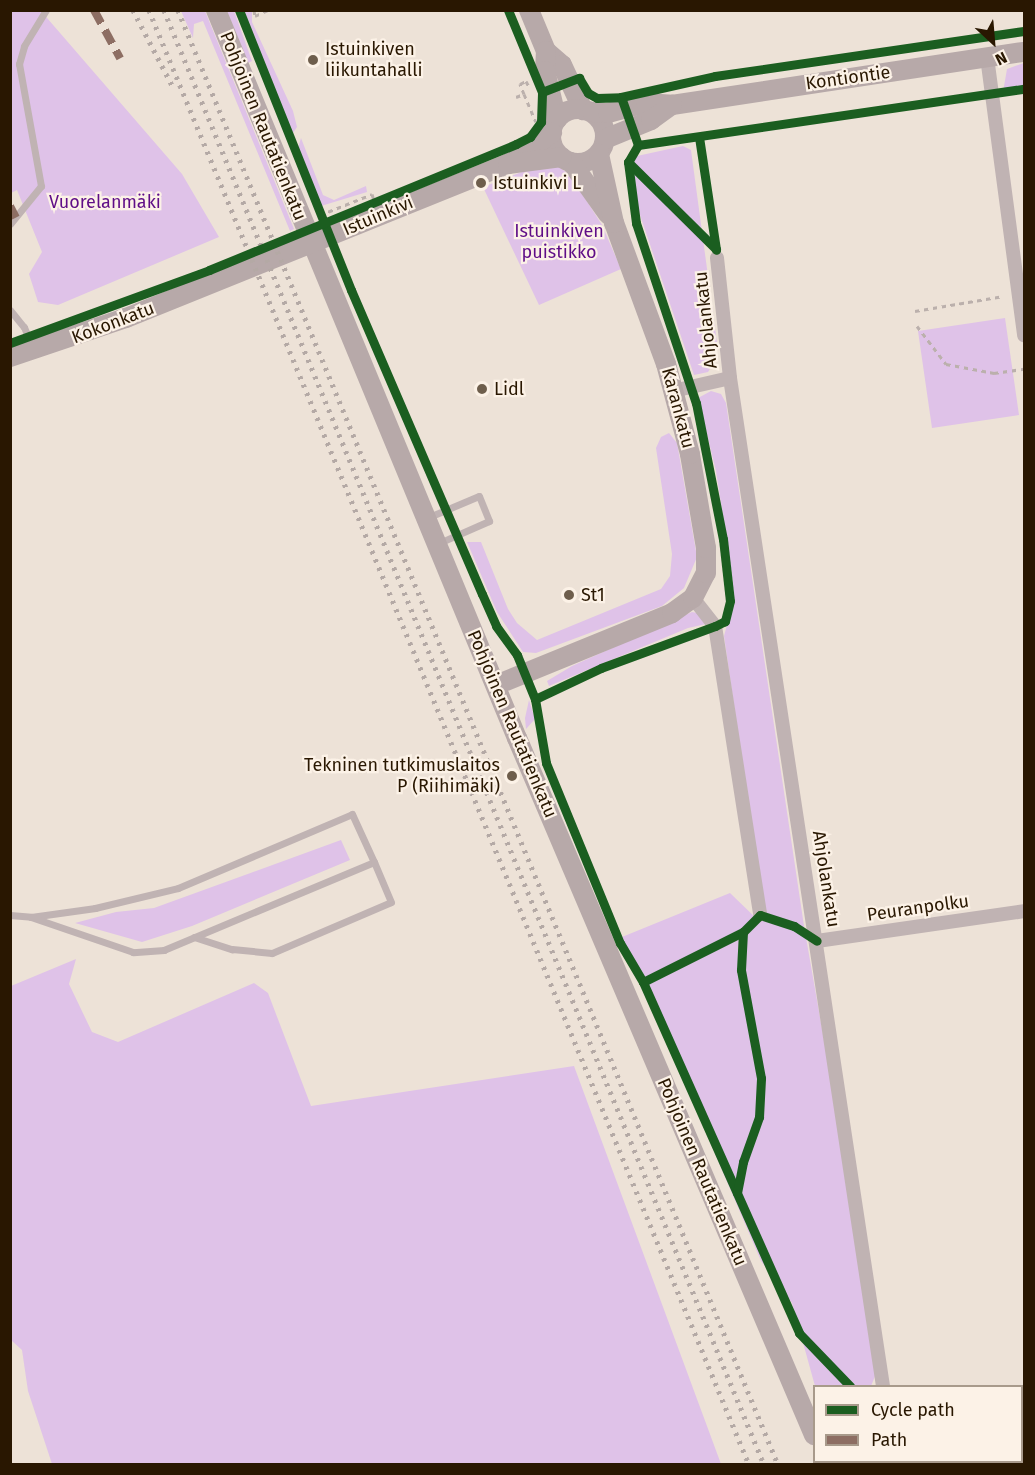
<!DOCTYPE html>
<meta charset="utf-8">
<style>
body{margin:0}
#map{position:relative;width:1035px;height:1475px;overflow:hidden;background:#ede2d7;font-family:"Fira Sans",sans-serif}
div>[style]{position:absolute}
.green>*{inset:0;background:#dfc2e8}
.path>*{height:3px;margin-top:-1.5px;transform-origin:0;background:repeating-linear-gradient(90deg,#bbb0ac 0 4.5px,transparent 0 9px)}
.lane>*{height:7px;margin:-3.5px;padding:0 3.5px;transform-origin:3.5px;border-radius:3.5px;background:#c0b3b3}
.street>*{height:14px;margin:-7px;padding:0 7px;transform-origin:7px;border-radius:7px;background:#c0b3b3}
.secondary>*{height:20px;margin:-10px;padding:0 10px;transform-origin:10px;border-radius:10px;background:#b7a9a9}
.secondary>.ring{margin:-10px;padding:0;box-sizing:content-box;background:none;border:20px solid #b7a9a9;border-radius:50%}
.rail>*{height:4.5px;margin-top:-2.25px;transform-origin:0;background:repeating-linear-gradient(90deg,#b4a9a5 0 3px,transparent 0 9px)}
.quiet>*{height:8px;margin-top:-4px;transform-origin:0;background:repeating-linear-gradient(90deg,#8d6e63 0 15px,transparent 0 23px)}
.cycleway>*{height:9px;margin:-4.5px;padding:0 4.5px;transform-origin:4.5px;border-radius:4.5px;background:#1b5e20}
.dots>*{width:16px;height:16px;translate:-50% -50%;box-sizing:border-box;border:3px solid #fcf2e7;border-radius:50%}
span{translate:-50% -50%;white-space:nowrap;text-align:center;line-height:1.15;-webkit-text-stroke:4.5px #fcf2e7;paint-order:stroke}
.poi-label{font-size:18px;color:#291701}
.left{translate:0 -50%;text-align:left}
.right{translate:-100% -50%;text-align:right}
.street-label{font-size:18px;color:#291701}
.park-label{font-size:18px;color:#5f0d87}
.frame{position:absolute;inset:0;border:12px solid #291701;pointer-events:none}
.legend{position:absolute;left:813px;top:1385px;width:210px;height:78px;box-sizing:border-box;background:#fcf2e7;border:2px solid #a89a8b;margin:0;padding:8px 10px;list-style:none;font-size:18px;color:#291701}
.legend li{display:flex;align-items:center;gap:12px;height:30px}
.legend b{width:30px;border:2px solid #a89a8b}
.north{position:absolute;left:963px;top:12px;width:60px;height:60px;-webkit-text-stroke:4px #fcf2e7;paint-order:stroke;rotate:154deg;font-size:16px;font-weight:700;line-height:24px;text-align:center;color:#291701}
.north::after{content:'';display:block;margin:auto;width:21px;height:27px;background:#291701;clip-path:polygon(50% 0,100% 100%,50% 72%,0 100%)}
</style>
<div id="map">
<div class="green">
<i style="clip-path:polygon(11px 11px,41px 11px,182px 174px,219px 237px,58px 305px,38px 302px,29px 274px,42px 252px,17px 190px,11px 193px)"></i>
<i style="clip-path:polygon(181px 11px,205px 11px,294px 229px,290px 231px,203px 21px,194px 24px,193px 38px)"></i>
<i style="clip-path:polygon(227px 11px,234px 11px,252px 61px,248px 63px)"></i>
<i style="clip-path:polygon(244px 11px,252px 11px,252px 22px,293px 111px,297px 127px,293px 133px)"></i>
<i style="clip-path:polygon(1024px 63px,1024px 88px,1003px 92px,1007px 69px)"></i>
<i style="clip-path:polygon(301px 138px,323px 195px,334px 200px,366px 186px,367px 192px,321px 206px,298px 148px)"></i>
<i style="clip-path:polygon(683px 146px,691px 150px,717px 343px,715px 361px,708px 372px,694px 375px,638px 209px,632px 166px,637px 156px)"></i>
<i style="clip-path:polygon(540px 165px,558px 166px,571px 176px,602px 225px,621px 269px,539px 305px,483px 187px)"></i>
<i style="clip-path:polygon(1005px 318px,1019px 415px,932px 428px,918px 331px)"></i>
<i style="clip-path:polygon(711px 391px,721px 394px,726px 403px,804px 926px,867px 1286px,878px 1369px,871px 1386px,815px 1386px,792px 1303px,761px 1261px,622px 937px,730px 893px,759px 921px,765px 920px,724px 636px,734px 599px,732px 575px,716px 471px,698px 398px)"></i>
<i style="clip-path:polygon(669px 433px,677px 443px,697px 557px,684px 588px,662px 606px,536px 653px,523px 652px,497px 612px,467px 542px,481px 542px,508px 609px,517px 623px,537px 640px,661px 589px,670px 576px,672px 554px,656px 448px,661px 437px)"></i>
<i style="clip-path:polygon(692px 612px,702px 614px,711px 623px,688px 628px,549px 686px,547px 681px,572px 666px)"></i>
<i style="clip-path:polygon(529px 700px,535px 719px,526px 729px,525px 718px)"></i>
<i style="clip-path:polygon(341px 840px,350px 860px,192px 926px,142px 942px,75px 923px,116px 912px,154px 908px)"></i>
<i style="clip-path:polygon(76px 959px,69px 984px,92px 1032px,118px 1042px,254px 983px,268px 993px,311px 1106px,574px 1066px,721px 1464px,52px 1464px,28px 1391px,22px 1350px,11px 1340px,11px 986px)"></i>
<i style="clip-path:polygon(842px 1462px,902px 1462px,903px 1464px,843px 1464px)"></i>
</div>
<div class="path">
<i style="left:254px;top:10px;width:6px;rotate:81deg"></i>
<i style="left:255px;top:16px;width:14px;rotate:-25deg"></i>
<i style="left:524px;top:94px;width:30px;rotate:67deg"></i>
<i style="left:516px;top:97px;width:9px;rotate:-21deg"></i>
<i style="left:524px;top:94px;width:11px;rotate:-112deg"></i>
<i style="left:520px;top:84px;width:7px;rotate:-27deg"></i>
<i style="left:526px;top:81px;width:7px;rotate:63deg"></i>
<i style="left:320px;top:215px;width:56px;rotate:-22deg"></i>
<i style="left:372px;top:194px;width:6px;rotate:72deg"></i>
<i style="left:915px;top:311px;width:90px;rotate:-9.6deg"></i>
<i style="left:917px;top:326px;width:48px;rotate:52.7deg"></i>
<i style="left:946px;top:364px;width:49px;rotate:10.6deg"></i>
<i style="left:994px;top:373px;width:30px;rotate:-8deg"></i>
</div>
<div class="lane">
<i style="left:10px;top:224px;width:49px;rotate:-50.8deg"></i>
<i style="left:41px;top:186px;width:124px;rotate:-100.2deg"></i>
<i style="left:19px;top:64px;width:19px;rotate:-74deg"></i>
<i style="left:24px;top:46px;width:42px;rotate:-58.6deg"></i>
<i style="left:10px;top:310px;width:22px;rotate:51deg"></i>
<i style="left:24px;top:327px;width:24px;rotate:68deg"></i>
<i style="left:429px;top:517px;width:54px;rotate:-22.8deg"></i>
<i style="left:479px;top:496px;width:27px;rotate:68deg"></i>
<i style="left:489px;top:521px;width:55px;rotate:156.3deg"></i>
<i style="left:10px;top:915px;width:21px;rotate:5deg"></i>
<i style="left:31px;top:917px;width:65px;rotate:-8deg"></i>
<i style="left:95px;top:908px;width:85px;rotate:-13.5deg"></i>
<i style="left:178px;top:888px;width:189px;rotate:-23deg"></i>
<i style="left:352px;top:814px;width:53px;rotate:65.4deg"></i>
<i style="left:374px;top:862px;width:228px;rotate:157.3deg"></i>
<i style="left:164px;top:950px;width:31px;rotate:176deg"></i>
<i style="left:133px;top:952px;width:108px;rotate:-161.1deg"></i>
<i style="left:194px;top:937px;width:40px;rotate:18deg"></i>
<i style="left:232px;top:949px;width:40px;rotate:5.7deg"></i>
<i style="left:272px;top:953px;width:129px;rotate:-23.2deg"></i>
<i style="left:391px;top:902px;width:43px;rotate:-113deg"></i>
</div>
<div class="street">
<i style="left:987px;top:57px;width:281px;rotate:82.4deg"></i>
<i style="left:717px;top:258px;width:121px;rotate:83.8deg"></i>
<i style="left:730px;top:378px;width:1020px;rotate:81.37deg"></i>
<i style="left:673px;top:391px;width:58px;rotate:-12.8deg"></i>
<i style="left:693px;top:598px;width:36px;rotate:52deg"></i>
<i style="left:715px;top:626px;width:292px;rotate:81.1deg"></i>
<i style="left:817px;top:941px;width:209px;rotate:-8.2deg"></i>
<i style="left:962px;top:1462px;width:4px;rotate:34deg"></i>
</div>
<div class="secondary">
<i style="left:216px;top:10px;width:788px;rotate:67.54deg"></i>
<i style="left:517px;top:738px;width:758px;rotate:66.92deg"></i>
<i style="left:529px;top:10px;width:44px;rotate:67.5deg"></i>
<i style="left:546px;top:51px;width:21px;rotate:41deg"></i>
<i style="left:562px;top:65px;width:50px;rotate:65deg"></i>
<i style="left:546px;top:51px;width:20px;rotate:93deg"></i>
<i style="left:545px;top:71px;width:50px;rotate:76.2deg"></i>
<i class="ring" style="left:551px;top:109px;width:34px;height:34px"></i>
<i style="left:592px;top:112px;width:16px;rotate:4deg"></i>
<i style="left:608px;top:113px;width:39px;rotate:-15deg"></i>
<i style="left:646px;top:103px;width:26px;rotate:4deg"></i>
<i style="left:672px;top:105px;width:356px;rotate:-8.6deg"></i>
<i style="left:605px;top:139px;width:50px;rotate:-22.4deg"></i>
<i style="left:651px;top:120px;width:26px;rotate:-36deg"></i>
<i style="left:571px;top:162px;width:64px;rotate:54.6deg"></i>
<i style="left:508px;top:164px;width:54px;rotate:-35.2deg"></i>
<i style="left:10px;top:357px;width:122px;rotate:-18.6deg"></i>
<i style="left:126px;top:318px;width:412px;rotate:-22deg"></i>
<i style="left:508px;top:164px;width:54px;rotate:-7.4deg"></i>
<i style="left:496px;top:685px;width:190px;rotate:-22.2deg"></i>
<i style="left:672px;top:613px;width:26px;rotate:-36deg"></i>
<i style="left:693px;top:598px;width:28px;rotate:-63deg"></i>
<i style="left:706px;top:573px;width:25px;rotate:-90deg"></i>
<i style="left:706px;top:548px;width:95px;rotate:-99.7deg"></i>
<i style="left:690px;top:454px;width:93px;rotate:-104.9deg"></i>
<i style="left:666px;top:364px;width:150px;rotate:-110.2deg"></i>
<i style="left:614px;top:223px;width:71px;rotate:-102.3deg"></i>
<i style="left:826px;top:1462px;width:2px;rotate:63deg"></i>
</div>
<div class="rail">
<i style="left:133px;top:10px;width:85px;rotate:62.5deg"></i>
<i style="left:149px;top:10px;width:1573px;rotate:67.58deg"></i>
<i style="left:164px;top:10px;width:1573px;rotate:67.58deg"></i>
<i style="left:178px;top:10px;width:1573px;rotate:67.58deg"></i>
</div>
<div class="quiet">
<i style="left:94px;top:10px;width:55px;rotate:61.6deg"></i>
<i style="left:10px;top:206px;width:13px;rotate:63deg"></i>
</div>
<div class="cycleway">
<i style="left:239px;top:10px;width:302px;rotate:68.2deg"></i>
<i style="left:351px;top:290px;width:331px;rotate:66.7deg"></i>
<i style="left:482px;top:594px;width:35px;rotate:66deg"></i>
<i style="left:496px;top:626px;width:36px;rotate:54deg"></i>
<i style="left:517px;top:655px;width:48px;rotate:67.8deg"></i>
<i style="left:535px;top:699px;width:65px;rotate:80.2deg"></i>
<i style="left:546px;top:763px;width:195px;rotate:67.7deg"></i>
<i style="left:620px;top:943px;width:45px;rotate:59.5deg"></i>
<i style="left:643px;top:982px;width:384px;rotate:66deg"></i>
<i style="left:799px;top:1333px;width:74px;rotate:46.1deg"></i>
<i style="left:508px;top:10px;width:89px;rotate:67.5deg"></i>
<i style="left:621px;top:97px;width:96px;rotate:-12.6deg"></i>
<i style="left:715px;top:76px;width:312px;rotate:-8.3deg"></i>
<i style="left:699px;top:137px;width:114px;rotate:81.4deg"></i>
<i style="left:638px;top:145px;width:390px;rotate:-8.3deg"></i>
<i style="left:628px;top:162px;width:124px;rotate:44.7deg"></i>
<i style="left:10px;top:343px;width:212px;rotate:-20.1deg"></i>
<i style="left:209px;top:270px;width:332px;rotate:-22.3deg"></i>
<i style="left:516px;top:144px;width:16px;rotate:-27deg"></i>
<i style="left:530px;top:137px;width:19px;rotate:-54deg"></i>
<i style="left:541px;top:122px;width:30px;rotate:-88deg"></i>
<i style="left:542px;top:92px;width:40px;rotate:-21deg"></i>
<i style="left:579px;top:78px;width:17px;rotate:59deg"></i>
<i style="left:588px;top:93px;width:10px;rotate:29deg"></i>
<i style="left:597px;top:98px;width:24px;rotate:-2deg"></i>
<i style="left:621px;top:97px;width:51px;rotate:70.5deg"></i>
<i style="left:638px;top:145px;width:20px;rotate:120deg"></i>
<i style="left:628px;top:162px;width:62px;rotate:82.5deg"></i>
<i style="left:636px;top:223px;width:190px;rotate:71.6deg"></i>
<i style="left:696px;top:403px;width:139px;rotate:78.8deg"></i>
<i style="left:723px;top:539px;width:62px;rotate:83.6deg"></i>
<i style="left:730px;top:601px;width:21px;rotate:104deg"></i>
<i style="left:725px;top:621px;width:11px;rotate:153deg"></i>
<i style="left:715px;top:626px;width:121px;rotate:159.8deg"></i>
<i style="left:601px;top:668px;width:73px;rotate:154.8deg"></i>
<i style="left:643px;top:982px;width:112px;rotate:-26.6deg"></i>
<i style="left:743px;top:932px;width:24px;rotate:-45deg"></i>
<i style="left:760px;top:915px;width:36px;rotate:18deg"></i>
<i style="left:794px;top:926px;width:27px;rotate:33deg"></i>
<i style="left:737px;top:1193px;width:32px;rotate:-79deg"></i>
<i style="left:743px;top:1162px;width:48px;rotate:-70.4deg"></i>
<i style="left:759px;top:1117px;width:39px;rotate:-87deg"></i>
<i style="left:761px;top:1078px;width:110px;rotate:-100.5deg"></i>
<i style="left:741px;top:970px;width:38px;rotate:-87deg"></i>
</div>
<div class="dots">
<i style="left:313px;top:60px;background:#6e5e4c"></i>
<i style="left:481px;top:183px;background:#6e5e4c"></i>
<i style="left:482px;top:389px;background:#6e5e4c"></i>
<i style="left:569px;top:595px;background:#6e5e4c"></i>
<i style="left:512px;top:776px;background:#6e5e4c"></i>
</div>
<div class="poi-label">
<span class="left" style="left:325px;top:60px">Istuinkiven<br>liikuntahalli</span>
<span class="left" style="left:493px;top:183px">Istuinkivi L</span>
<span class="left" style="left:494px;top:389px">Lidl</span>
<span class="left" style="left:581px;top:595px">St1</span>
<span class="right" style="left:500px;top:776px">Tekninen tutkimuslaitos<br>P (Riihimäki)</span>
</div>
<div class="street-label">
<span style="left:848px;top:78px;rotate:-8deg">Kontiontie</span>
<span style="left:263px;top:126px;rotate:68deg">Pohjoinen Rautatienkatu</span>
<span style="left:378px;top:216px;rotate:-23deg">Istuinkivi</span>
<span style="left:706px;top:320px;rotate:-96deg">Ahjolankatu</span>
<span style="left:113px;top:323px;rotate:-21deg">Kokonkatu</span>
<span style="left:678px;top:408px;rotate:75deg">Karankatu</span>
<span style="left:512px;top:724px;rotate:67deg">Pohjoinen Rautatienkatu</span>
<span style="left:826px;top:879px;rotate:81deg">Ahjolankatu</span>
<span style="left:918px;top:908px;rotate:-8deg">Peuranpolku</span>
<span style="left:702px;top:1172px;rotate:67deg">Pohjoinen Rautatienkatu</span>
</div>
<div class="park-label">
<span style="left:105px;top:202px">Vuorelanmäki</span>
<span style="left:559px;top:242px">Istuinkiven<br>puistikko</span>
</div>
<div class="frame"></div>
<ul class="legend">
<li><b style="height:8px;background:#1b5e20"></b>Cycle path</li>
<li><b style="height:8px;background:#8d6e63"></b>Path</li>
</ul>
<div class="north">N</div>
</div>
